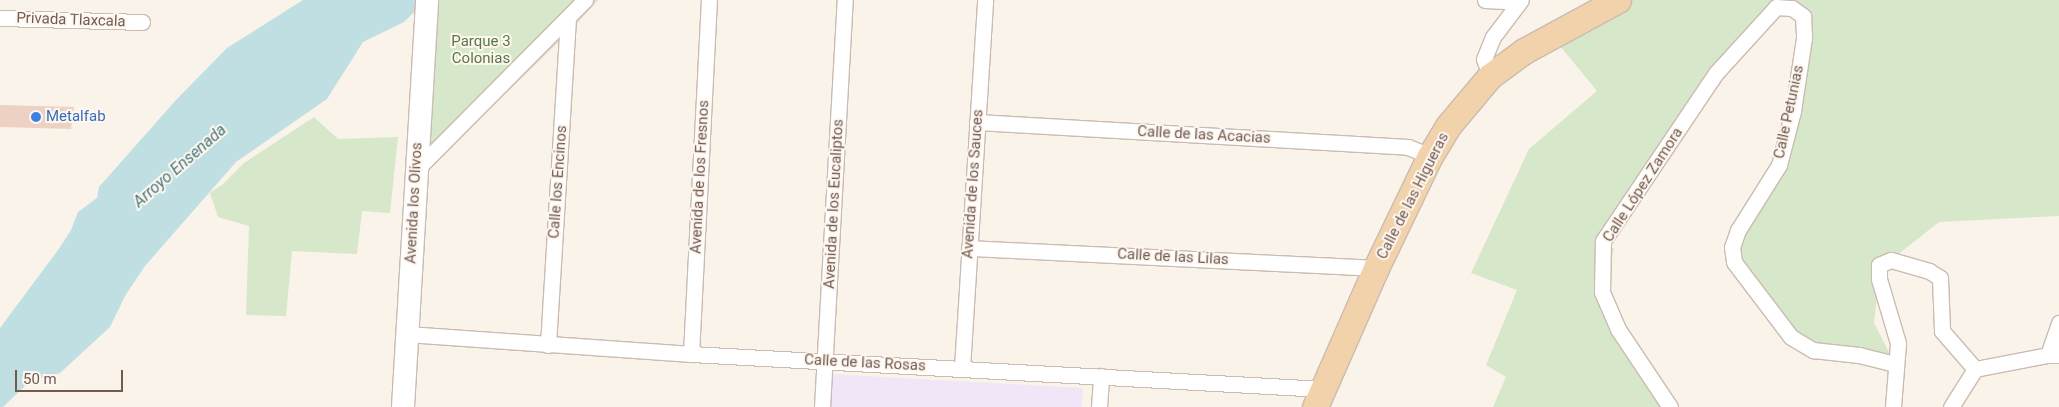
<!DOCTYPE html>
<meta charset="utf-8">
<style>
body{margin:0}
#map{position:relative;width:2059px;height:407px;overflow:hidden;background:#faf3ea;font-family:Roboto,sans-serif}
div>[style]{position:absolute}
.education>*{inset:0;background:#f0e6f7}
.green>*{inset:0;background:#d7e7c9}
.water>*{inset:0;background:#c0dfe2}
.building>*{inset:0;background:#edd2c4}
.roads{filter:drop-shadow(1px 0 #cbbbb1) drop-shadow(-1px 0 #cbbbb1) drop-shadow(0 1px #cbbbb1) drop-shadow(0 -1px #cbbbb1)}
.street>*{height:15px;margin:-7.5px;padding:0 7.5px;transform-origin:7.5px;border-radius:7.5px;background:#fff}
.secondary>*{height:22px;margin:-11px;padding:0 11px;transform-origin:11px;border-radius:11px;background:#fff}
.primary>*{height:25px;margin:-12.5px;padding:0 12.5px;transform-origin:12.5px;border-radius:12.5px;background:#f1d2aa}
.dots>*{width:14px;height:14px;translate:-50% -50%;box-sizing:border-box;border:2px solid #fdf7f0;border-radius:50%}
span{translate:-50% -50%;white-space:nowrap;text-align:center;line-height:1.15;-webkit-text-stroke:4px #fdf7f0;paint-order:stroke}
.street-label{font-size:15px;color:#725a50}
.park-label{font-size:15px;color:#597749}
.shop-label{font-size:15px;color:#366cbe}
.left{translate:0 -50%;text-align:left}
.water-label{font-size:16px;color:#48777c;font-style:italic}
.scale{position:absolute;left:15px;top:370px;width:108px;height:22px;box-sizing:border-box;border:2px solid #725a50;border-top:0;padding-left:6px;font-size:15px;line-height:18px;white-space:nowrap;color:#725a50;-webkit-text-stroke:4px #fdf7f0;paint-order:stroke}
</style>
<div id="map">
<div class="education">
<i style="clip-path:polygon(831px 374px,1083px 388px,1082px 407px,829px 407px)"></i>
</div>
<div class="green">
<i style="clip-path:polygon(441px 0,598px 0,574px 27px,428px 169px,431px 10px)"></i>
<i style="clip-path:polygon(1633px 0,2059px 0,2059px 216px,1939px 222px,1891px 260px,1879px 279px,1874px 323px,1895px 364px,1791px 337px,1732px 247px,1779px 164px,1803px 16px,1776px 7px,1716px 73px,1604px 241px,1614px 249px,1602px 292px,1662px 407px,1493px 407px,1506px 377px,1486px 365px,1517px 290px,1471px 273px,1529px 149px,1597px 91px,1560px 46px)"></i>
<i style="clip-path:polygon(314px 117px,338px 139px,398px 137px,390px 213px,362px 211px,357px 254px,292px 251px,286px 316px,246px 315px,249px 226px,218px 217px,210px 193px,223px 184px,244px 163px)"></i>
</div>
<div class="water">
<i style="clip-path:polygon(303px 0,426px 0,404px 22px,363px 42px,327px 99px,236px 162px,145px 266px,125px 296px,110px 327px,60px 373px,30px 381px,3px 407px,0 407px,0 328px,58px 250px,71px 230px,78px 212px,97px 198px,99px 187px,176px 100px,227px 48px)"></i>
</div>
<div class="building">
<i style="clip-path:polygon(0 105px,74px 107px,71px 129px,0 127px)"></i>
</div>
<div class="roads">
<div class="street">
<i style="left:1485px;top:0;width:34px;rotate:3deg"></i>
<i style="left:0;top:18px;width:142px;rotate:1.6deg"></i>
<i style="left:1490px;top:76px;width:18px;rotate:-109deg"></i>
<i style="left:1484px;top:59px;width:24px;rotate:-68deg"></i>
<i style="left:1493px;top:37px;width:46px;rotate:-52.9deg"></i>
<i style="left:977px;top:122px;width:432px;rotate:3.3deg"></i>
<i style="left:1408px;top:147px;width:24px;rotate:22deg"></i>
<i style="left:416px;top:170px;width:240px;rotate:-45.2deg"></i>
<i style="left:969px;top:248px;width:407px;rotate:2.8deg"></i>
<i style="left:407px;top:334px;width:285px;rotate:4deg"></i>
<i style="left:691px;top:354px;width:633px;rotate:3.17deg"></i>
<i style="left:548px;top:345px;width:327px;rotate:-86.5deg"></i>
<i style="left:691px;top:354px;width:354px;rotate:-87.1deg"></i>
<i style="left:2048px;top:355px;width:34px;rotate:-71deg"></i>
<i style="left:962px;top:368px;width:369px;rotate:-86.4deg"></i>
<i style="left:1975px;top:369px;width:74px;rotate:-10.9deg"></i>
<i style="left:2048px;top:355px;width:11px"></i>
<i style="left:822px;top:407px;width:408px;rotate:-86.8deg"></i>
<i style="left:1099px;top:407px;width:31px;rotate:-86deg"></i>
<i style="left:1670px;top:407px;width:94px;rotate:-123.7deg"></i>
<i style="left:1618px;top:329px;width:40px;rotate:-113.4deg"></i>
<i style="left:1602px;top:292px;width:51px;rotate:-88.9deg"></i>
<i style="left:1603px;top:241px;width:202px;rotate:-56.1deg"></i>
<i style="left:1716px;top:73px;width:89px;rotate:-47.7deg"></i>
<i style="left:1776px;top:7px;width:16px;rotate:4deg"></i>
<i style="left:1792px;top:8px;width:14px;rotate:36deg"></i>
<i style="left:1803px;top:16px;width:22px;rotate:87deg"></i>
<i style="left:1804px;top:38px;width:74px;rotate:98.6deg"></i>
<i style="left:1793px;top:111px;width:56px;rotate:104.5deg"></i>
<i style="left:1779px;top:165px;width:77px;rotate:122.2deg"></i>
<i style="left:1738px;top:230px;width:18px;rotate:109deg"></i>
<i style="left:1732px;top:247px;width:15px;rotate:82deg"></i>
<i style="left:1734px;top:262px;width:94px;rotate:52.8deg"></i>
<i style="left:1791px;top:337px;width:26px;rotate:31deg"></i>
<i style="left:1813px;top:350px;width:46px;rotate:6.2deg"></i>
<i style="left:1859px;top:355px;width:37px;rotate:14deg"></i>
<i style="left:1893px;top:407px;width:64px;rotate:-85.5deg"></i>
<i style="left:1898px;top:343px;width:67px;rotate:-106.5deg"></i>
<i style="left:1879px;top:279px;width:14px;rotate:-90deg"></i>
<i style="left:1879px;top:265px;width:13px;rotate:-23deg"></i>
<i style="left:1891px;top:260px;width:40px;rotate:16deg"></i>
<i style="left:1929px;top:271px;width:13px;rotate:32deg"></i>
<i style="left:1940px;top:278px;width:53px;rotate:87.8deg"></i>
<i style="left:1942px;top:331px;width:50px;rotate:49deg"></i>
<i style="left:1951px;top:407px;width:45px;rotate:-57.7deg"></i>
</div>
<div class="secondary">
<i style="left:403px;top:407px;width:408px;rotate:-86.6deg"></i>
</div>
<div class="primary">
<i style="left:1315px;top:407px;width:152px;rotate:-66.3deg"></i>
<i style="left:1376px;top:268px;width:124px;rotate:-64.3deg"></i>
<i style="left:1430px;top:156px;width:35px;rotate:-59deg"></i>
<i style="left:1448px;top:126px;width:65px;rotate:-50deg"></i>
<i style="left:1490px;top:76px;width:42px;rotate:-36.3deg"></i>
<i style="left:1524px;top:51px;width:107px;rotate:-28.5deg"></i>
</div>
</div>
<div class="dots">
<i style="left:36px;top:117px;background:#3f7fe0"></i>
</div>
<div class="street-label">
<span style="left:71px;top:20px;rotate:2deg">Privada Tlaxcala</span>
<span style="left:1789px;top:112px;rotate:-78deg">Calle Petunias</span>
<span style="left:1204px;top:135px;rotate:3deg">Calle de las Acacias</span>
<span style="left:700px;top:177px;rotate:-87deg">Avenida de los Fresnos</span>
<span style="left:558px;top:182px;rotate:-86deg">Calle los Encinos</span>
<span style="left:973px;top:184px;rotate:-86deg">Avenida de los Sauces</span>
<span style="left:1643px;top:185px;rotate:-57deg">Calle López Zamora</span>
<span style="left:1413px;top:196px;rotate:-63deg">Calle de las Higueras</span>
<span style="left:414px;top:203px;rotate:-87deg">Avenida los Olivos</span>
<span style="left:834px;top:204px;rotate:-87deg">Avenida de los Eucaliptos</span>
<span style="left:1173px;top:257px;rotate:3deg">Calle de las Lilas</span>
<span style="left:865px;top:363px;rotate:3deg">Calle de las Rosas</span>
</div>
<div class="park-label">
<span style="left:481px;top:50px">Parque 3<br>Colonias</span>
</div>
<div class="shop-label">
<span class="left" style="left:46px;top:117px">Metalfab</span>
</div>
<div class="water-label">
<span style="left:180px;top:166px;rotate:-41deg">Arroyo Ensenada</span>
</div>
<div class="scale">50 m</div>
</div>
